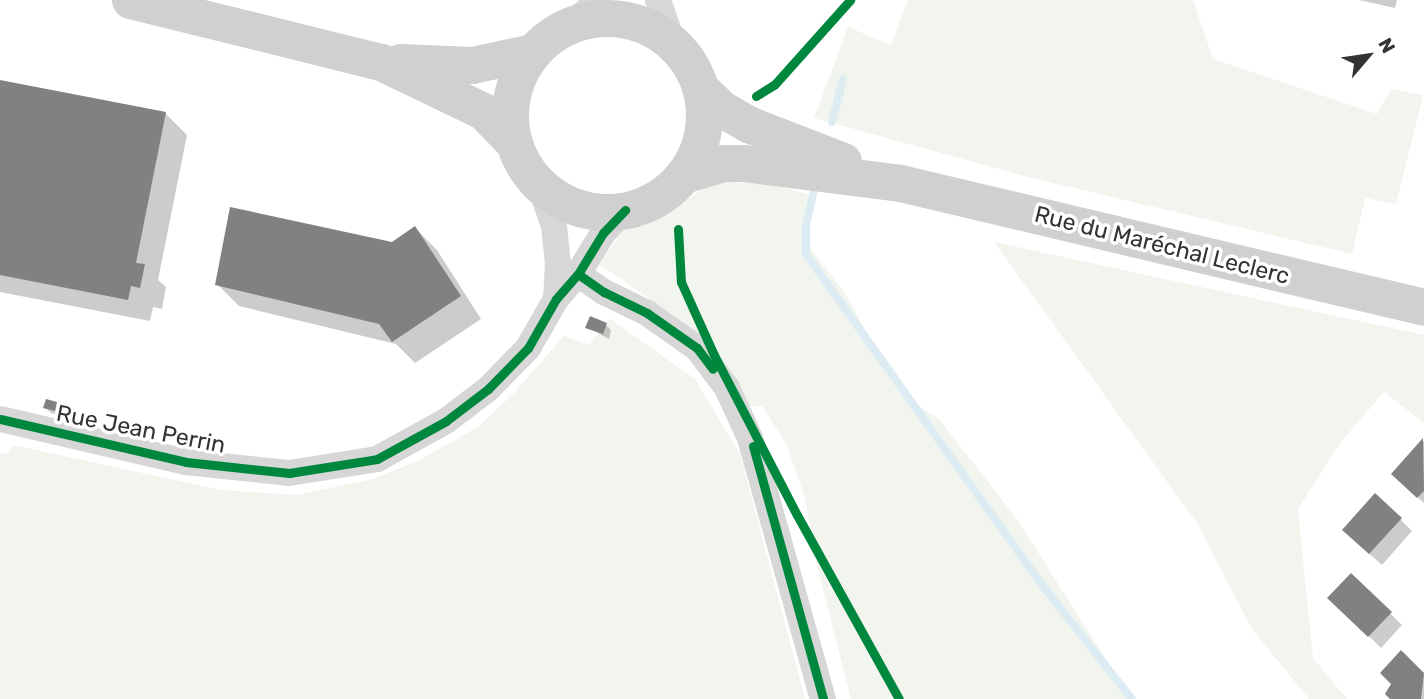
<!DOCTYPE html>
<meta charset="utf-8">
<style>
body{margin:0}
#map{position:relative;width:1424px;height:699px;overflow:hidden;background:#fff;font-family:Rubik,sans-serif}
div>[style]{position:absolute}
.green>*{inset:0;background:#f1f5ed}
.shadow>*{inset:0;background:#0003}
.stream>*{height:8px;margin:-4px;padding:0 4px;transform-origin:4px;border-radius:4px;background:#ddebf3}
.building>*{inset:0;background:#818181}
.street>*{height:26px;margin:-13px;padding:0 13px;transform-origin:13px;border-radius:13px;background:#d7d7d7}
.secondary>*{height:37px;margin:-18.5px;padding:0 18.5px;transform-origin:18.5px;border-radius:18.5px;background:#d0d0d0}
.secondary>.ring{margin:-18.5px;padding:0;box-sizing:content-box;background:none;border:37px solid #d0d0d0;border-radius:50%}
.cycleway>*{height:9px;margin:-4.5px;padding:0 4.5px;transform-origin:4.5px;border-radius:4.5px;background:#00873e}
span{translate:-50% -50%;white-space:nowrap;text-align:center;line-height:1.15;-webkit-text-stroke:7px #fff;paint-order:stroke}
.street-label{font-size:23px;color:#333}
.north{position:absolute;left:1333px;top:21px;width:70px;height:70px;-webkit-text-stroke:5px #fff;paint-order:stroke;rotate:61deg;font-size:19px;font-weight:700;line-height:28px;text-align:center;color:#333}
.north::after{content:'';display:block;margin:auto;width:24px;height:32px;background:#333;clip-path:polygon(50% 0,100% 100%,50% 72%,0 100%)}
</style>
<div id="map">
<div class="green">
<i style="clip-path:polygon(908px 0,1193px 0,1213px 59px,1377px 114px,1391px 89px,1423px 95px,1396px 204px,1365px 198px,1352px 254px,1028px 177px,814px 118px,848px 27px,891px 45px)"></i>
<i style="clip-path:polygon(732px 182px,769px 183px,808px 194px,803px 239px,845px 293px,901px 395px,939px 419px,1017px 519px,1131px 699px,851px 699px,817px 566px,805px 498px,787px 446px,762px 405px,745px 408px,714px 355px,692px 328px,599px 264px,623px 231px,652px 222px,713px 183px)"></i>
<i style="clip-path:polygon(994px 242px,1424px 335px,1424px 423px,1384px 392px,1340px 443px,1298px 509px,1313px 658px,1347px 699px,1309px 699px,1251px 628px,1199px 526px)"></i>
<i style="clip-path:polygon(610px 319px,695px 379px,740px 454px,805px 699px,0 699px,0 452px,6px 454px,13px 445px,221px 490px,297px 495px,373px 479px,420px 460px,479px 426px,514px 393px,564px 336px,589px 345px)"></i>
</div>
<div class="shadow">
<i style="clip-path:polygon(1359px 0,1397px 0,1395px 8px)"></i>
<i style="clip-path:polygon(0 82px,165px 113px,187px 135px,158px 280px,166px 287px,162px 309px,153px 307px,150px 321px,0 292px)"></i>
<i style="clip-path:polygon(415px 228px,437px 250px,481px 319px,415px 363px,396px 344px,239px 306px,217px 284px,392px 244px)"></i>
<i style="clip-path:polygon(606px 325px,611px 330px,609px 339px,587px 327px)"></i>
<i style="clip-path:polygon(56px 403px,62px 409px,60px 415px,51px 413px,45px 408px)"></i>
<i style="clip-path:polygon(1423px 441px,1424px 442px,1424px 503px,1405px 486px)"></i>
<i style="clip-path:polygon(1400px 519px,1412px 531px,1382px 565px,1356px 542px)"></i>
<i style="clip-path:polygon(1351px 575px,1402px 625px,1381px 648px,1330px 598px)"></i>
<i style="clip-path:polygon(1401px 653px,1424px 675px,1424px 699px,1393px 699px,1387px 690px,1393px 684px)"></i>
</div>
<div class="stream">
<i style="left:832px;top:122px;width:44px;rotate:-75.7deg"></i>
<i style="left:814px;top:190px;width:35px;rotate:103deg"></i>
<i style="left:806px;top:224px;width:30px;rotate:90deg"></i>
<i style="left:806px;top:254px;width:402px;rotate:54.5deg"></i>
<i style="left:1039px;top:581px;width:150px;rotate:51.8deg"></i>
</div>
<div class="building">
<i style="clip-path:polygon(0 80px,166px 112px,136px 263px,145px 264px,140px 288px,131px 286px,128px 300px,0 275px)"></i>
<i style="clip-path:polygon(230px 207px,392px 242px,415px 226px,461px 296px,392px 342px,379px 324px,215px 285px)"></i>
<i style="clip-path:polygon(590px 316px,607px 323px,603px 334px,585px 328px)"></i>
<i style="clip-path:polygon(46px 399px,57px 402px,55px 411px,43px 408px)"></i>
<i style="clip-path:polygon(1423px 438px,1424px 491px,1417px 498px,1391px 474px)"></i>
<i style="clip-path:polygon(1375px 493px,1402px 518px,1369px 554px,1342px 530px)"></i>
<i style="clip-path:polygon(1351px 573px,1392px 612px,1368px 637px,1327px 598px)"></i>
<i style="clip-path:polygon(1401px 650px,1424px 673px,1421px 699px,1390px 699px,1385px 694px,1391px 684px,1380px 673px)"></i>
</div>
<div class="street">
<i style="left:658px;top:0;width:46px;rotate:71.2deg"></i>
<i style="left:576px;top:21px;width:30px;rotate:-44deg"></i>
<i style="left:539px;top:183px;width:46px;rotate:70.8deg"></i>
<i style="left:554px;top:226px;width:37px;rotate:84deg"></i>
<i style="left:558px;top:263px;width:36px;rotate:93deg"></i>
<i style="left:578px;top:274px;width:32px;rotate:35deg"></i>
<i style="left:604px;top:292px;width:48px;rotate:26deg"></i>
<i style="left:647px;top:313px;width:61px;rotate:35deg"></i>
<i style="left:697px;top:348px;width:50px;rotate:53.1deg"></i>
<i style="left:727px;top:388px;width:55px;rotate:65.3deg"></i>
<i style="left:750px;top:438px;width:271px;rotate:74.4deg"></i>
<i style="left:0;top:419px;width:191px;rotate:13deg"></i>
<i style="left:186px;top:462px;width:104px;rotate:6.1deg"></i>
<i style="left:289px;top:473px;width:89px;rotate:-9deg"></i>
<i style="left:377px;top:459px;width:79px;rotate:-28.8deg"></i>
<i style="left:446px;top:421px;width:53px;rotate:-37.3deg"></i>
<i style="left:488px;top:389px;width:57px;rotate:-45.7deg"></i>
<i style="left:528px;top:348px;width:56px;rotate:-60.3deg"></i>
<i style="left:556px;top:299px;width:33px;rotate:-49deg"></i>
<i style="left:578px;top:274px;width:48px;rotate:-58.6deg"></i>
<i style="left:603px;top:233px;width:32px;rotate:-46deg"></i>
</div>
<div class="secondary">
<i style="left:130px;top:0;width:259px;rotate:13.9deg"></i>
<i style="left:381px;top:62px;width:113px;rotate:25.7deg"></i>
<i style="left:483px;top:111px;width:43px;rotate:45.9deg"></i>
<i class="ring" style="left:510px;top:18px;width:157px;height:157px"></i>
<i style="left:400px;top:62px;width:72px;rotate:2.4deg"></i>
<i style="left:472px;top:65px;width:62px;rotate:-12deg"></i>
<i style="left:701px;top:89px;width:29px;rotate:44deg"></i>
<i style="left:722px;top:109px;width:30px;rotate:30deg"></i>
<i style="left:748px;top:124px;width:102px;rotate:21.3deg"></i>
<i style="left:683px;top:175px;width:42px;rotate:-16.7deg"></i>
<i style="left:723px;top:163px;width:21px"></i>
<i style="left:744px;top:163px;width:157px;rotate:7.3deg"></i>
<i style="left:900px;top:183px;width:538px;rotate:13.31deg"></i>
</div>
<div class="cycleway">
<i style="left:756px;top:96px;width:22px;rotate:-32deg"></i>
<i style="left:775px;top:84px;width:113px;rotate:-48.2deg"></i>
<i style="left:678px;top:229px;width:53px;rotate:86.8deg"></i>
<i style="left:681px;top:282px;width:80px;rotate:65.7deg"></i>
<i style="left:714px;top:355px;width:180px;rotate:62.6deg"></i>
<i style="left:797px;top:515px;width:210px;rotate:61deg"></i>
<i style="left:578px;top:274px;width:32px;rotate:35deg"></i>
<i style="left:604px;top:292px;width:48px;rotate:26deg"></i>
<i style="left:647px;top:313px;width:61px;rotate:35deg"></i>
<i style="left:697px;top:348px;width:26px;rotate:53deg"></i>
<i style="left:0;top:419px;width:191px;rotate:13deg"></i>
<i style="left:186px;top:462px;width:104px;rotate:6.1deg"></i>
<i style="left:289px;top:473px;width:89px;rotate:-9deg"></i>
<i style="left:377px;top:459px;width:79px;rotate:-28.8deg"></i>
<i style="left:446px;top:421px;width:53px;rotate:-37.3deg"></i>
<i style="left:488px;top:389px;width:57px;rotate:-45.7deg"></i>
<i style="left:528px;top:348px;width:56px;rotate:-60.3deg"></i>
<i style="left:556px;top:299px;width:33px;rotate:-49deg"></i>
<i style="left:578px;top:274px;width:48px;rotate:-58.6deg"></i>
<i style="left:603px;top:233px;width:32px;rotate:-46deg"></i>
<i style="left:753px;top:446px;width:263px;rotate:74.5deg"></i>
</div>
<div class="street-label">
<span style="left:1162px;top:245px;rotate:14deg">Rue du Maréchal Leclerc</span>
<span style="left:141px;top:429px;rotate:11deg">Rue Jean Perrin</span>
</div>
<div class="north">N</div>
</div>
